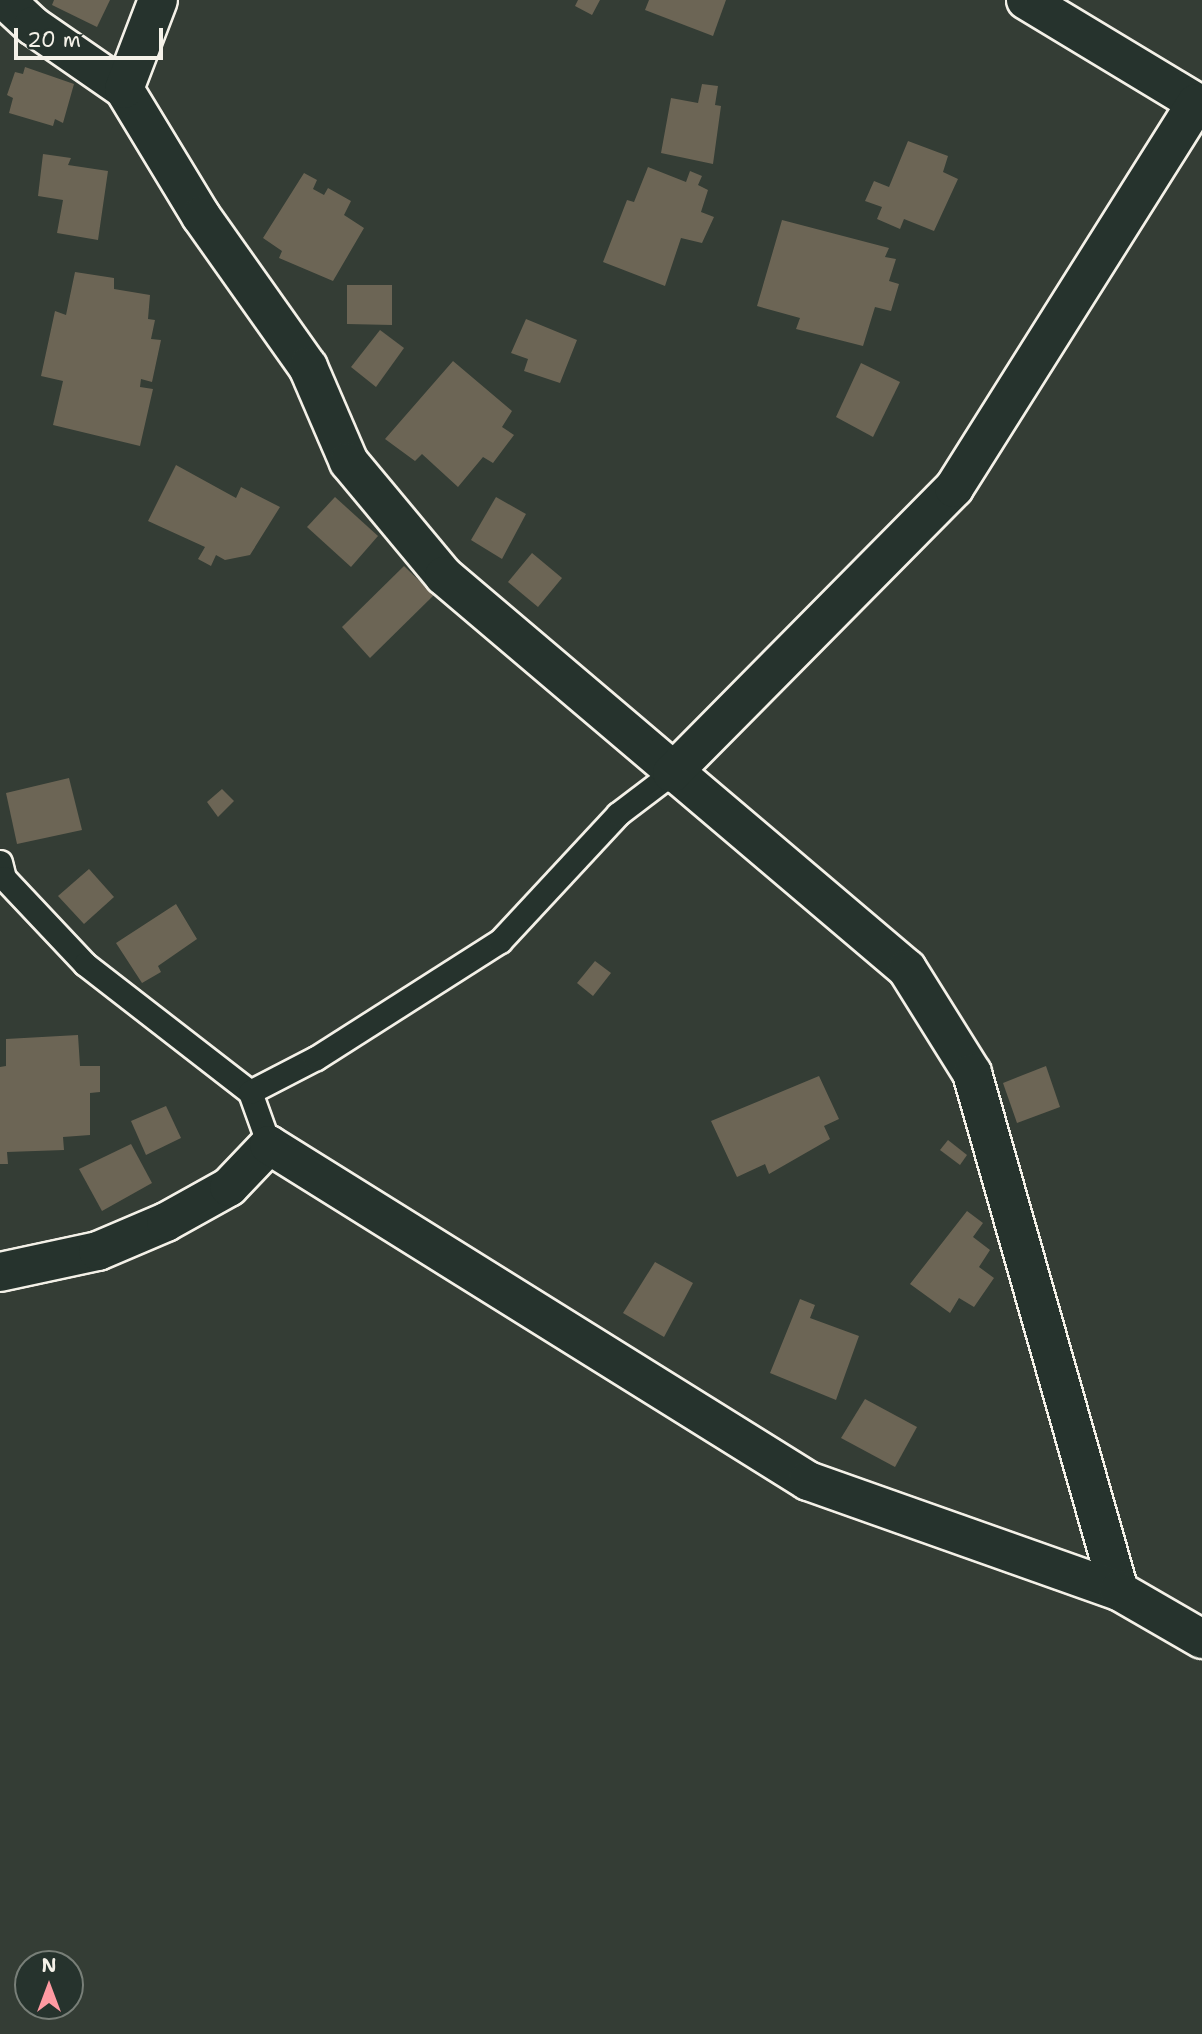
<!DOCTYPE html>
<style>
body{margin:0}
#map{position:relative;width:1202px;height:2034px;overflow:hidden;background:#343d35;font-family:"Shantell Sans",sans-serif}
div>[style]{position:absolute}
.building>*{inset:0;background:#6c6555}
.roads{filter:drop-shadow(2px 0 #f4f1e8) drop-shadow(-2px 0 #f4f1e8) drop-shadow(0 2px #f4f1e8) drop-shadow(0 -2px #f4f1e8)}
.service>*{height:23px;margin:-11.5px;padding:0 11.5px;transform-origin:11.5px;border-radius:11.5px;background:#26332d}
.minor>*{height:38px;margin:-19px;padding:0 19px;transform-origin:19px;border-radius:19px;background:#26332d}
span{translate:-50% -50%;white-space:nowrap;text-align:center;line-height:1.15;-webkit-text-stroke:5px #26332d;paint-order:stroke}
.north{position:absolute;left:14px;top:1950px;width:70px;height:70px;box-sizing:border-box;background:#26332d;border:2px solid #787f78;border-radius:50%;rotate:0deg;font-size:19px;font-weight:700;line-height:28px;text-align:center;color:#f4f1e8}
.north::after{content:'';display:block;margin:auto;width:24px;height:32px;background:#ff9aa2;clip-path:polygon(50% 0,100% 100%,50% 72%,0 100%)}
.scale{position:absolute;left:14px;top:28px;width:149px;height:32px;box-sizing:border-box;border:4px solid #f4f1e8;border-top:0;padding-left:9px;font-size:21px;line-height:24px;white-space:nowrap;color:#f4f1e8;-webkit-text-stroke:5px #26332d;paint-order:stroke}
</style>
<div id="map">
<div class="building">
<i style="clip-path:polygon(54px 0,110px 0,97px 27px,52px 5px)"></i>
<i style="clip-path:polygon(578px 0,600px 0,592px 15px,575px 6px)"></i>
<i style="clip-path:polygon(649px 0,726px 0,713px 36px,645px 10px)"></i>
<i style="clip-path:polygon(25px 67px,74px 84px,63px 123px,55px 119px,53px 126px,9px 113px,13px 98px,7px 95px,15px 72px,23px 74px)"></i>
<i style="clip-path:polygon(702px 84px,718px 86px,715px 105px,721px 106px,713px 164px,661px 153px,671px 98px,698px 103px)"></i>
<i style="clip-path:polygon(908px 141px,948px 156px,943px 172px,958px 179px,934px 231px,904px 219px,900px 229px,877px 219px,882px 207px,865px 201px,874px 181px,889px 187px)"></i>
<i style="clip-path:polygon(43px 154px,71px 158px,68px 165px,108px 171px,98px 240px,57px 233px,63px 200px,38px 196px)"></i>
<i style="clip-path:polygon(648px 167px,686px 182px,690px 171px,702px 176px,698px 185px,708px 190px,701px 212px,714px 217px,702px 243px,681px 238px,665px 286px,603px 262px,627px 200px,634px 202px)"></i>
<i style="clip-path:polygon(304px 173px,317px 180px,313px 189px,324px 195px,328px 188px,351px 201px,344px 215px,364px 228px,333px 281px,279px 258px,282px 251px,263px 238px)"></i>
<i style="clip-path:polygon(782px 220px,889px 248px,885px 257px,896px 259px,889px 281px,899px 284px,891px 311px,875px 307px,863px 346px,796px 329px,800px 318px,757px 306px)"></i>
<i style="clip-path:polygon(75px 272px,114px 278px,114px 289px,150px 295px,148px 319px,155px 320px,151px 339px,161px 340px,152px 382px,141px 379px,140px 387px,153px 389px,140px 446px,53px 425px,63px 381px,41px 376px,55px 311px,66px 315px)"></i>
<i style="clip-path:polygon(347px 285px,392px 285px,392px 325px,347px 324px)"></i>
<i style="clip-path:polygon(526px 319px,577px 340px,560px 383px,524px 371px,528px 359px,511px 353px)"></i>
<i style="clip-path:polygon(380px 330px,404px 348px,376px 387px,351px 367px)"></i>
<i style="clip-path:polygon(453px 361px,512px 411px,502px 427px,514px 435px,493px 463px,483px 457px,458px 487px,422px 454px,415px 461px,385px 439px)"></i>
<i style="clip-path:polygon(861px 363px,900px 382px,873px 437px,836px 417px)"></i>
<i style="clip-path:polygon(176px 465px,236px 498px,241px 487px,280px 507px,250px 555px,225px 560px,216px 555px,211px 566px,198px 559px,205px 547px,148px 521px)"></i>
<i style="clip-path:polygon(335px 497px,378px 536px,351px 567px,307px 527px)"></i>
<i style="clip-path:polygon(496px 497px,526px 514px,502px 559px,471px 540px)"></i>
<i style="clip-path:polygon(532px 553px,562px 578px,538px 607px,508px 582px)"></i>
<i style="clip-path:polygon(404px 566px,434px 595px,370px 658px,342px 627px)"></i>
<i style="clip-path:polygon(69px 778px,82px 830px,17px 844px,6px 793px)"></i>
<i style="clip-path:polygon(222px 789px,234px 801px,218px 817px,207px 802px)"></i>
<i style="clip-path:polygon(89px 869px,114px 897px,84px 924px,58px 896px)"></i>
<i style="clip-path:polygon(176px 904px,197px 939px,158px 966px,161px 972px,142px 983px,116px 943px)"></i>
<i style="clip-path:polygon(595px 961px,611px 973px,593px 996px,577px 983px)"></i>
<i style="clip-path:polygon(78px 1035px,80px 1066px,100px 1066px,100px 1092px,90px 1093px,90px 1135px,63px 1137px,64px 1150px,7px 1152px,8px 1164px,0 1164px,0 1067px,6px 1066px,6px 1039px)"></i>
<i style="clip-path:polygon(1046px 1066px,1060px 1107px,1017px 1123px,1003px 1083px)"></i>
<i style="clip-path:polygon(819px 1076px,839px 1119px,824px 1126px,830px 1139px,769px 1174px,765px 1164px,737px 1177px,711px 1121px)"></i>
<i style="clip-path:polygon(166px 1106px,181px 1138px,146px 1155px,131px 1121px)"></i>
<i style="clip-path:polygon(948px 1140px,967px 1155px,960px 1165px,940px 1150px)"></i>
<i style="clip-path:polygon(131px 1144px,152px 1183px,102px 1211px,79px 1169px)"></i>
<i style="clip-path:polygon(967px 1211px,983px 1223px,973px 1237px,990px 1250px,979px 1267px,994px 1278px,974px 1307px,959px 1298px,950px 1313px,910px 1284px)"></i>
<i style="clip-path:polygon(655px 1262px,693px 1283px,664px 1337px,623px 1313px)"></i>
<i style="clip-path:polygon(800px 1299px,815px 1305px,810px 1318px,859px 1336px,836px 1400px,770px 1373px)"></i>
<i style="clip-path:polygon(865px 1399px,917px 1427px,895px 1467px,841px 1438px)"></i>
</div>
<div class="roads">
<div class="service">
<i style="left:0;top:862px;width:16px;rotate:76deg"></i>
<i style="left:4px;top:878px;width:118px;rotate:46.7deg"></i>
<i style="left:85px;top:964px;width:209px;rotate:37.8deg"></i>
<i style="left:250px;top:1092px;width:56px;rotate:70.3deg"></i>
<i style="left:250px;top:1092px;width:74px;rotate:-27.3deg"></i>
<i style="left:316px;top:1058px;width:218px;rotate:-32.5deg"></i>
<i style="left:500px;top:941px;width:173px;rotate:-47.1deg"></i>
<i style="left:618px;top:814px;width:68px;rotate:-37.2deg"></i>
</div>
<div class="minor">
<i style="left:5px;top:0;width:38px;rotate:43deg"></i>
<i style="left:33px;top:26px;width:111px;rotate:34.7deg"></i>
<i style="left:124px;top:89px;width:149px;rotate:58.8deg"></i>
<i style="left:201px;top:216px;width:185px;rotate:54.7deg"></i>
<i style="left:308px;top:367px;width:103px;rotate:66.7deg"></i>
<i style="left:349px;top:462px;width:148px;rotate:50.2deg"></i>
<i style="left:444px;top:576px;width:607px;rotate:40.32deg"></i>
<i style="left:907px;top:969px;width:123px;rotate:58deg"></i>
<i style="left:972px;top:1073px;width:538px;rotate:74.16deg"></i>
<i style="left:1026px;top:0;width:205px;rotate:31.1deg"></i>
<i style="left:124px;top:89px;width:95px;rotate:-69.1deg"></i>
<i style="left:672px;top:773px;width:401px;rotate:-45.3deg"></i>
<i style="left:954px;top:488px;width:455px;rotate:-57.8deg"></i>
<i style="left:0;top:1272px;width:100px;rotate:-12.1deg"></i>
<i style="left:98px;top:1251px;width:74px;rotate:-23.1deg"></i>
<i style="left:166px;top:1222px;width:72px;rotate:-29.1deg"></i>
<i style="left:229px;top:1187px;width:58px;rotate:-46.4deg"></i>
<i style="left:269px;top:1145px;width:635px;rotate:31.94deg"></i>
<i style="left:808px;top:1481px;width:330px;rotate:19.5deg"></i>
<i style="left:1119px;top:1591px;width:96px;rotate:30deg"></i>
</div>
</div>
<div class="north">N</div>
<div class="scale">20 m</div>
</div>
